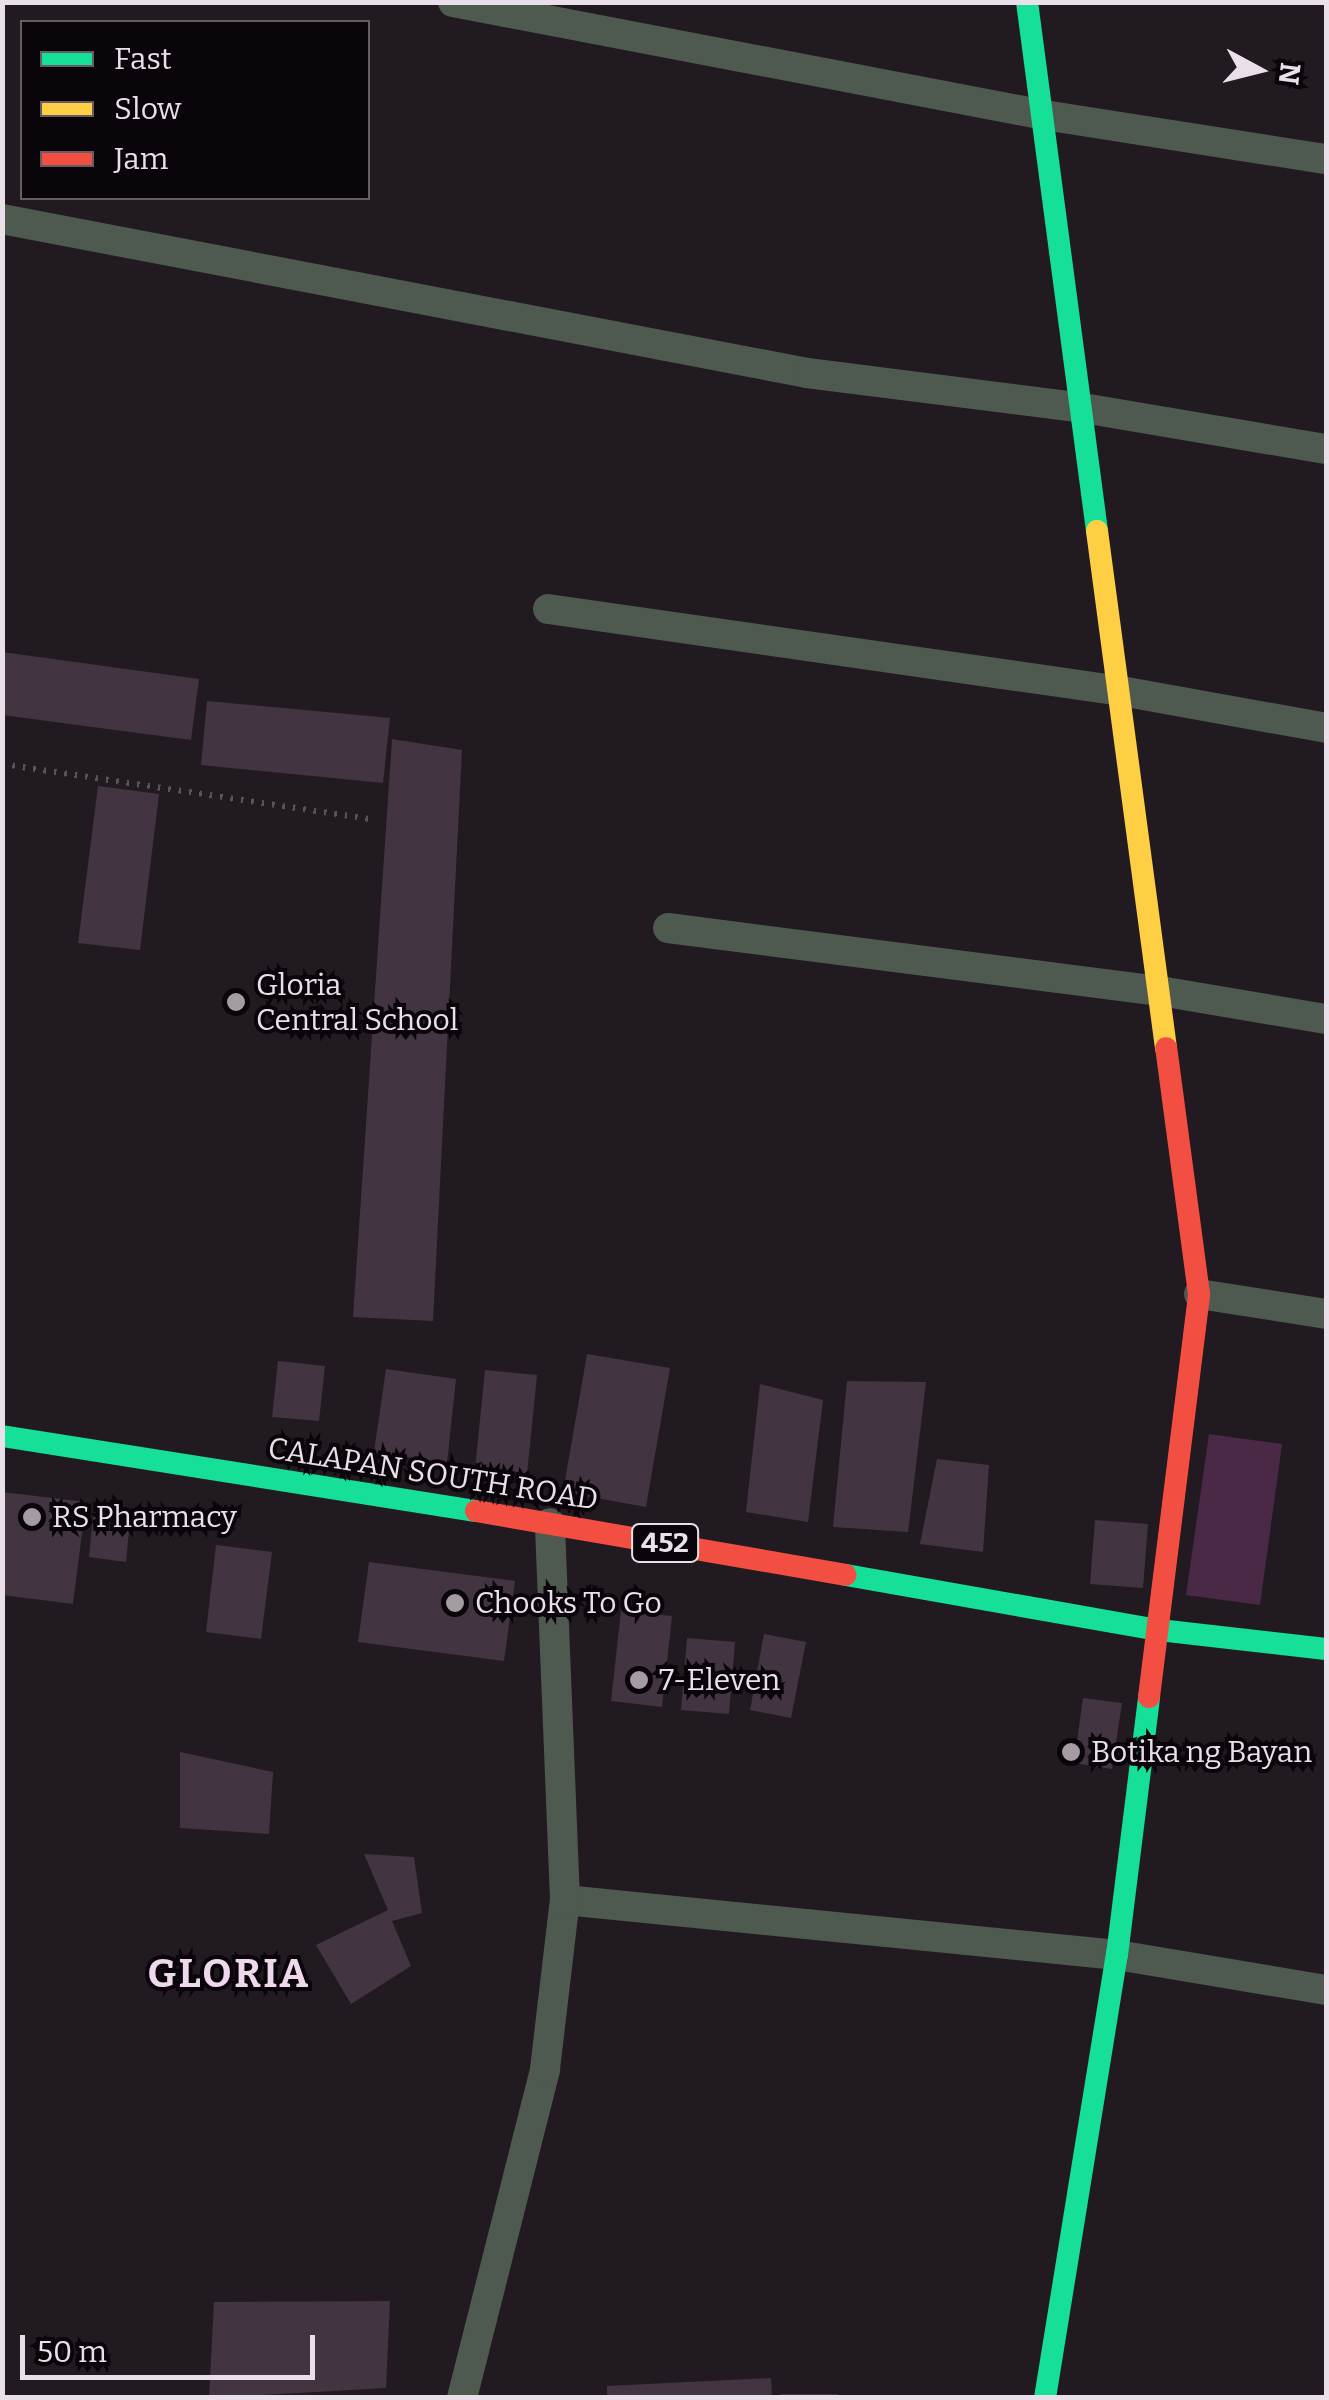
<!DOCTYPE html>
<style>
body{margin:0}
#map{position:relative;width:1329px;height:2400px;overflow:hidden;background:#221a21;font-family:Bitter,serif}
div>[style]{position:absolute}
.green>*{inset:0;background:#492946}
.building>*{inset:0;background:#423541}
.path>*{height:6px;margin-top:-3px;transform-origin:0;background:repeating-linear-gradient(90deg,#545653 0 2.5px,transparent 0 10.5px)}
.street>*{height:30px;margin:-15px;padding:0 15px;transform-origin:15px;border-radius:15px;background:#4e594f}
.fast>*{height:22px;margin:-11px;padding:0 11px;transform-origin:11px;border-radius:11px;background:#16e098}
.slow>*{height:22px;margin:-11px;padding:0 11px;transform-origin:11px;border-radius:11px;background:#ffcf43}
.jam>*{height:22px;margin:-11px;padding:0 11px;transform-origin:11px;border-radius:11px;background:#f24e42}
.dots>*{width:28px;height:28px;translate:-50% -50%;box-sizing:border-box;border:5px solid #0a050a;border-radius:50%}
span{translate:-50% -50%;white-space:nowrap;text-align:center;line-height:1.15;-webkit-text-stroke:8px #0a050a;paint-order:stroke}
.shield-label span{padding:2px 8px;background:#0a050a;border:2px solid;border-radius:8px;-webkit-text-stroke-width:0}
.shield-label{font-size:28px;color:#eae0e9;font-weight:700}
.poi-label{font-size:30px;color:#eae0e9}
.left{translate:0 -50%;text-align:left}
.street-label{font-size:30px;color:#eae0e9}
.district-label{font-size:40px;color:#edd9eb;font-weight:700;letter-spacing:2.5px}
.frame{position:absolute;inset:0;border:5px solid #eae0e9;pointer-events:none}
.legend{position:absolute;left:20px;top:20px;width:350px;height:180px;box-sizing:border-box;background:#0a050a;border:2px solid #645d63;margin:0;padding:12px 18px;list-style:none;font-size:30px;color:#eae0e9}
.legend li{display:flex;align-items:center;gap:20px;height:50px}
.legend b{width:50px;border:2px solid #645d63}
.north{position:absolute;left:1209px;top:20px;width:100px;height:100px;-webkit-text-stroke:8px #0a050a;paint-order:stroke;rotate:97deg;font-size:28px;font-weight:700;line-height:40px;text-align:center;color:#eae0e9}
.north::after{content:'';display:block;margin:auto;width:35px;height:45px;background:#eae0e9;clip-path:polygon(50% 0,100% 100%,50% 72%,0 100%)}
.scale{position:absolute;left:20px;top:2335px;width:295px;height:45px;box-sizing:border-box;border:5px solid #eae0e9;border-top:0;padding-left:12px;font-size:30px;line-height:35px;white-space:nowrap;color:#eae0e9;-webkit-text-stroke:8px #0a050a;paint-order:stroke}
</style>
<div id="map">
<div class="green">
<i style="clip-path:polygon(1209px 1434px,1282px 1444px,1260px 1605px,1186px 1595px)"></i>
</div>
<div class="building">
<i style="clip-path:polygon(2px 652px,199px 679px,191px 740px,2px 715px)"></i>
<i style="clip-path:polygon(207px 701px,390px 718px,383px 783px,201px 765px)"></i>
<i style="clip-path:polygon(392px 739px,462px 750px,433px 1321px,353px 1317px)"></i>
<i style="clip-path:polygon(98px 786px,159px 794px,140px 950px,78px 943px)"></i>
<i style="clip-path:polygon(587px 1354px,670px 1368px,646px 1507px,563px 1492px)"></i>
<i style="clip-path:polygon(278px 1361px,325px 1366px,319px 1421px,272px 1417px)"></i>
<i style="clip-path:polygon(386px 1369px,456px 1379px,447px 1463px,374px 1452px)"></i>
<i style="clip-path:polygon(485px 1370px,537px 1375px,527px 1474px,475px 1469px)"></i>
<i style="clip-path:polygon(847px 1381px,926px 1382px,908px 1532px,833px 1527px)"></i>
<i style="clip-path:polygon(760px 1384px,823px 1400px,808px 1522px,746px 1512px)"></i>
<i style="clip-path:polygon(937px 1459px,989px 1465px,983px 1552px,920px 1544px)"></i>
<i style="clip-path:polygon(2px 1492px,86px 1502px,73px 1604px,2px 1595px)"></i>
<i style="clip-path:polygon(93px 1517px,130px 1521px,126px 1562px,89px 1557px)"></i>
<i style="clip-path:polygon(1095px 1520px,1148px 1524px,1143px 1588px,1090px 1584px)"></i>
<i style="clip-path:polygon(216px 1545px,272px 1552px,261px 1639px,206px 1632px)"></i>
<i style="clip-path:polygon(369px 1562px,515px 1581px,504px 1661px,358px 1642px)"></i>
<i style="clip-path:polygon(621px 1611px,672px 1616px,662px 1707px,611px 1701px)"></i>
<i style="clip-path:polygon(764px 1634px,806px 1642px,791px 1718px,750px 1710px)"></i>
<i style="clip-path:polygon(687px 1638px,735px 1642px,729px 1714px,681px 1710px)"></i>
<i style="clip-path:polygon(1083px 1698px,1122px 1703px,1112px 1769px,1074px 1763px)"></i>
<i style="clip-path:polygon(180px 1752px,273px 1772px,269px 1834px,180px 1828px)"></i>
<i style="clip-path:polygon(364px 1854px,414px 1857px,422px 1913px,392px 1921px,411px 1966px,351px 2004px,316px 1945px,388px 1910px)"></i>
<i style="clip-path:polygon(390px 2301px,386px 2388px,209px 2398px,214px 2302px)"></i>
<i style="clip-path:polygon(771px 2378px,772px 2398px,607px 2398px,607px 2386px)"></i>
<i style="clip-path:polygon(780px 2394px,838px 2394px,838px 2398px,780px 2398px)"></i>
</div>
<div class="path">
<i style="left:2px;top:764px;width:373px;rotate:8.5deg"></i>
</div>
<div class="street">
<i style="left:453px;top:2px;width:602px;rotate:10.82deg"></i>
<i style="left:1044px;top:115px;width:285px;rotate:8.9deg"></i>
<i style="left:2px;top:219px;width:820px;rotate:10.83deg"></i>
<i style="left:807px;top:373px;width:278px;rotate:7.2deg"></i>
<i style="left:1083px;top:408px;width:246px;rotate:9.6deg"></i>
<i style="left:548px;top:609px;width:579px;rotate:8.14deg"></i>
<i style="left:1121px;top:691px;width:208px;rotate:10.2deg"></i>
<i style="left:668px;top:928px;width:496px;rotate:7.3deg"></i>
<i style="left:1160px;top:991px;width:168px;rotate:9.6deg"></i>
<i style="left:1199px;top:1294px;width:129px;rotate:8.9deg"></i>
<i style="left:565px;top:1900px;width:555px;rotate:5.69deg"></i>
<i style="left:1117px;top:1955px;width:212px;rotate:9.5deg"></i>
<i style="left:462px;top:2398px;width:339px;rotate:-75.8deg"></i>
<i style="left:545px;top:2069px;width:170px;rotate:-83.3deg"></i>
<i style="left:565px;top:1900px;width:377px;rotate:-92.3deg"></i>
</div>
<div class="fast">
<i style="left:1027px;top:2px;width:534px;rotate:82.46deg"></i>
<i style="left:2px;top:1436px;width:480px;rotate:9deg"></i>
<i style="left:846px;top:1575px;width:318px;rotate:10deg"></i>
<i style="left:1159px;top:1630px;width:168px;rotate:6.5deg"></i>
<i style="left:1045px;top:2398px;width:449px;rotate:-80.8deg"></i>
<i style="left:1117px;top:1955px;width:260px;rotate:-82.9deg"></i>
</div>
<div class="slow">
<i style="left:1097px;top:531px;width:522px;rotate:82.4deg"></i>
</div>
<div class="jam">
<i style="left:476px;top:1511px;width:375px;rotate:9.8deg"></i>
<i style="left:1149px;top:1697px;width:406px;rotate:-82.9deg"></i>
<i style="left:1199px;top:1294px;width:248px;rotate:-97.6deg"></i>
</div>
<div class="dots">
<i style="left:236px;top:1002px;background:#a49ba3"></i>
<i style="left:32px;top:1517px;background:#a49ba3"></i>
<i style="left:455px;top:1603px;background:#a49ba3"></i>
<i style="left:639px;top:1680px;background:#a49ba3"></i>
<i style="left:1071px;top:1752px;background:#a49ba3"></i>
</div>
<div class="shield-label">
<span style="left:665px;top:1543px">452</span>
</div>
<div class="poi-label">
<span class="left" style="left:256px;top:1002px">Gloria<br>Central School</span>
<span class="left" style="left:52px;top:1517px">RS Pharmacy</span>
<span class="left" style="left:475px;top:1603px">Chooks To Go</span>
<span class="left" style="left:659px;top:1680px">7-Eleven</span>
<span class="left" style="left:1091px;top:1752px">Botika ng Bayan</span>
</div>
<div class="street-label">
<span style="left:433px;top:1474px;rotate:9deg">CALAPAN SOUTH ROAD</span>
</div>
<div class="district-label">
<span style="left:229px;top:1974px">GLORIA</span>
</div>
<div class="frame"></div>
<ul class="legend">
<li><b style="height:12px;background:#16e098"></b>Fast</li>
<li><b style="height:12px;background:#ffcf43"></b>Slow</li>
<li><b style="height:12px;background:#f24e42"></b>Jam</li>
</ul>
<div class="north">N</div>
<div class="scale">50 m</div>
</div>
